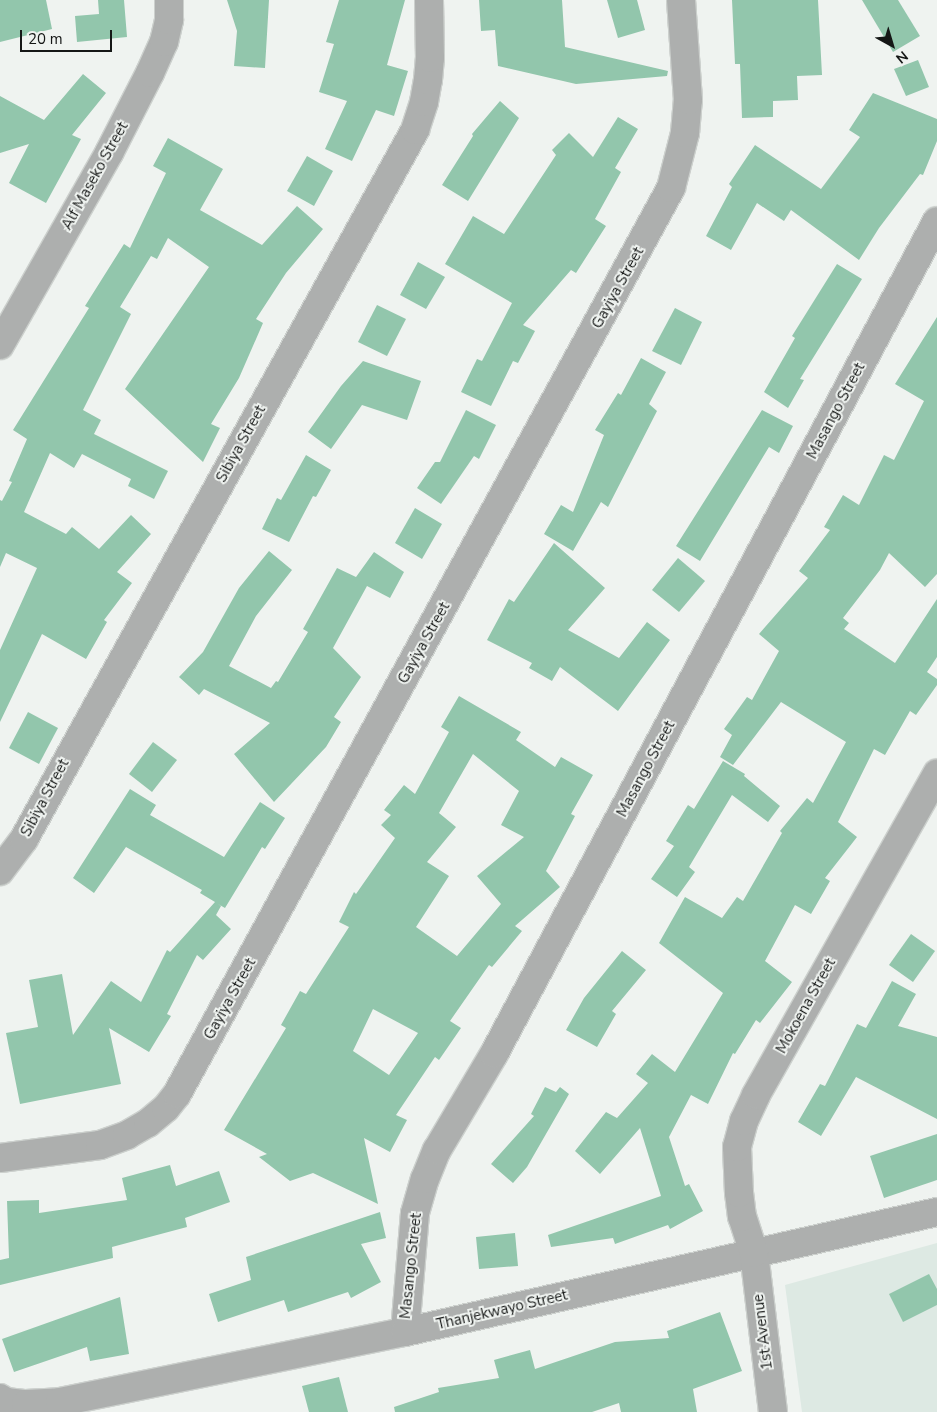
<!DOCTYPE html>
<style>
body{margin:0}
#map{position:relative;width:937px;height:1412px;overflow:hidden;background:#eff3f0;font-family:"Nunito Sans",sans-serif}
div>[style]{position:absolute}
.built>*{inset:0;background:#dde9e3}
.building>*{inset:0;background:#92c6ac}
.roads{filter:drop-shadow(1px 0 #ccd0cd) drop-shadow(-1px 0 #ccd0cd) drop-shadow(0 1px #ccd0cd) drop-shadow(0 -1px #ccd0cd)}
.minor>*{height:28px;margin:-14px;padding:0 14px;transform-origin:14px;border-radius:14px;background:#adafae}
span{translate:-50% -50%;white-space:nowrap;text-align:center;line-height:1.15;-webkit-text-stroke:4px #eff3f0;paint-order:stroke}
.street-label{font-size:15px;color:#151716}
.north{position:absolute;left:867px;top:20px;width:50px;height:50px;-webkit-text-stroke:4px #eff3f0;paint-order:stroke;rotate:141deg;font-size:14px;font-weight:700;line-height:20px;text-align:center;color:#151716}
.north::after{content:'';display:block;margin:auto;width:18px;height:22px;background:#151716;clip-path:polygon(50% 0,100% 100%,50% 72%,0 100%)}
.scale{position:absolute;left:20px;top:30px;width:92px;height:22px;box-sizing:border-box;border:2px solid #151716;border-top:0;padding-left:6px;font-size:15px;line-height:18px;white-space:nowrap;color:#151716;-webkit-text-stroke:4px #eff3f0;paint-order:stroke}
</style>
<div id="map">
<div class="built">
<i style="clip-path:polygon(937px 1243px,937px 1412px,802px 1412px,785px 1285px)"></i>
</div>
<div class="building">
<i style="clip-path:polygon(0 0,46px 0,52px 29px,0 42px)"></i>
<i style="clip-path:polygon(98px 0,124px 0,127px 37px,77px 42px,75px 16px,99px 14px)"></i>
<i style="clip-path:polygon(227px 0,269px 0,265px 68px,234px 66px,237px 31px)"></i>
<i style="clip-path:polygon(339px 0,405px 0,387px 65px,408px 71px,394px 116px,376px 110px,352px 161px,325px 149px,347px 101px,319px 92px,334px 44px,326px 42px)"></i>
<i style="clip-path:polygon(479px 0,562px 0,565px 47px,668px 71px,667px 76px,576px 84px,498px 66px,495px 30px,481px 31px)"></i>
<i style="clip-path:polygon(607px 0,637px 0,645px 30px,618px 38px)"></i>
<i style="clip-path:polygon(732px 0,818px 0,822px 75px,797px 76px,798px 100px,773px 101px,773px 117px,742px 118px,740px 64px,735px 64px)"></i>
<i style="clip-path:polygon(862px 0,898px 0,920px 36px,893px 52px)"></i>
<i style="clip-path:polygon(918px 60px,929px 87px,906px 96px,894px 69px)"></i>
<i style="clip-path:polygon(83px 74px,106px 93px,72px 135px,81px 139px,46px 203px,9px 183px,29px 144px,0 153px,0 96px,44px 120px)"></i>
<i style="clip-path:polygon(873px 93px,937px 119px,937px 141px,923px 175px,920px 174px,879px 228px,859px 260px,791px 210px,784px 221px,757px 203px,731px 250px,706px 236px,732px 187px,729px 184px,755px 145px,821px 189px,860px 137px,849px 130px)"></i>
<i style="clip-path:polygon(500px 101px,519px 118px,468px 201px,442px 185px,473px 136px,472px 134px)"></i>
<i style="clip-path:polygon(618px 117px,638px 129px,615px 168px,621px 172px,595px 219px,606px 226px,576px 273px,571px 270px,523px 325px,535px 331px,518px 363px,513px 361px,491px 406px,461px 392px,477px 359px,482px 361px,512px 303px,445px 264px,473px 216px,504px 234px,556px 155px,552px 150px,569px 133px,593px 157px)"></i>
<i style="clip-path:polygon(168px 138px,223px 169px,200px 210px,262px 245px,297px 206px,323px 229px,286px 273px,256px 319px,263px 323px,239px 378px,211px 424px,220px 428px,203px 462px,125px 389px,209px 267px,168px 238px,157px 259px,151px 256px,120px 307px,131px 314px,83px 410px,101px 420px,94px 434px,168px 471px,154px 499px,128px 486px,131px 479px,82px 454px,74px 468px,50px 453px,24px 512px,66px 534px,72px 527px,99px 549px,131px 515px,151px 534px,117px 572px,132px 583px,104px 620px,107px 622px,86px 659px,42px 634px,0 722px,0 650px,37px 568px,6px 553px,0 567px,0 500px,2px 501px,12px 482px,9px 481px,27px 439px,13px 430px,89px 308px,85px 306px,124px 244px,130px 248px,166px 173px,153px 166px)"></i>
<i style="clip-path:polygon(307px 156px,333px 171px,314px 206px,287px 191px)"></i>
<i style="clip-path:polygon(418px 262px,445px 277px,426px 309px,400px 295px)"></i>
<i style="clip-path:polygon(837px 264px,862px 279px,800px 379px,804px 380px,788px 408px,764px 392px,795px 338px,792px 336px)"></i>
<i style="clip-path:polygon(377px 305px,406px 319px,387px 356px,358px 342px)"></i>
<i style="clip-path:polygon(675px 308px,702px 322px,681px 365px,652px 351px)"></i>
<i style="clip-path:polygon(937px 317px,937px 574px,925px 587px,889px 553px,880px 570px,843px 618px,849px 623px,844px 629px,895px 663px,937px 599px,937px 657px,927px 672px,937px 679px,937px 685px,916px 715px,910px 711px,885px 755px,874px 749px,838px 822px,857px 837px,825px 878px,830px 881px,811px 914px,795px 905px,765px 961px,792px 982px,760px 1023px,756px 1020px,735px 1054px,733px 1053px,708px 1104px,691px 1095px,669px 1137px,685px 1186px,689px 1184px,703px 1211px,670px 1229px,668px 1225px,615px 1244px,613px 1238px,551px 1247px,548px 1235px,661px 1196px,640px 1128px,600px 1174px,575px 1151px,606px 1112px,617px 1118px,648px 1083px,636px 1074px,652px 1054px,675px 1072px,723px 993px,659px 943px,685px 897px,722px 918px,737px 897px,743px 901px,782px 833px,780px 831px,807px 798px,813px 803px,846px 742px,781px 702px,733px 765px,720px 757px,732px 735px,724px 729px,747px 697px,752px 700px,779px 651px,759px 634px,808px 578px,799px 571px,830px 530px,824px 527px,843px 495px,859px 505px,884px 455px,894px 460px,924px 401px,895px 384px)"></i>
<i style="clip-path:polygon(641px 358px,666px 372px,649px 404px,657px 411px,608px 507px,601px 502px,573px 551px,544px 534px,561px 505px,573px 512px,604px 435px,595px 430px,618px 393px,621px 395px)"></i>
<i style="clip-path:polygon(363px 361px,421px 381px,407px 420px,362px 405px,331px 449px,308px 432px,341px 386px)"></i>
<i style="clip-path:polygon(466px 410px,496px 425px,479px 459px,474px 456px,441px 504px,417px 488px,435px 462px,440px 462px)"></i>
<i style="clip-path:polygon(762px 410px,793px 426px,779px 453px,769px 447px,700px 561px,676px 546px)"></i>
<i style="clip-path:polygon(306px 455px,331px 470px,316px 497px,313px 496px,289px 542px,262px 529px,277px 498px,281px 500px)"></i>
<i style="clip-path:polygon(415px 508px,442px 524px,422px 559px,395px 543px)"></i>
<i style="clip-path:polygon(554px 543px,605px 588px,568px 630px,619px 658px,647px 622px,670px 640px,618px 711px,560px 667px,552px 681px,529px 668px,532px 663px,487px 640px,509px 599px,514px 602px)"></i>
<i style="clip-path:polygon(269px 551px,292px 570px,256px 616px,229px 666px,271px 688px,276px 681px,278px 682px,308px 632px,303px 629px,337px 568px,356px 577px,374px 552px,404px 572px,390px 598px,367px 586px,333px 648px,361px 677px,334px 717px,341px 722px,326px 747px,274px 802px,234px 754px,270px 723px,204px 689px,199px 695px,179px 677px,203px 652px,239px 588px)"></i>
<i style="clip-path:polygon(678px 558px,705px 581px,679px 612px,652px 590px)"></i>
<i style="clip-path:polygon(evenodd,459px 696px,521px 732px,516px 740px,555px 767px,561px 757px,593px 775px,571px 814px,575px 816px,546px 871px,560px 887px,515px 926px,522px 931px,492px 967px,489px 965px,450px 1021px,461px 1028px,439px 1060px,435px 1057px,396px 1115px,407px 1120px,390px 1152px,364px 1138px,378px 1204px,313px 1173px,290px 1181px,259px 1157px,267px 1154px,224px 1130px,286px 1028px,281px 1025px,300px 991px,306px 994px,349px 927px,339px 922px,354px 892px,356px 894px,395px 838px,381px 825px,391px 815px,384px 810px,404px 785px,415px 794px,449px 732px,441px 727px,459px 696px,473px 754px,519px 791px,501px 825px,524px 837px,477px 876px,501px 904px,457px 956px,416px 927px,449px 876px,427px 862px,456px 827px,439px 813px,473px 754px,459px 696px,373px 1009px,418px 1033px,389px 1075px,353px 1051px,373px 1009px)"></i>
<i style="clip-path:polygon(28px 712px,58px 728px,39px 764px,9px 748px)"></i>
<i style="clip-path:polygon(153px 742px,177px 760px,152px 792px,129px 774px)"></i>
<i style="clip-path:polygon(723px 761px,745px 774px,744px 776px,780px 806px,768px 822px,732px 795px,689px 867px,695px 872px,677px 897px,651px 879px,674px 846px,666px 841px,688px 805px,694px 809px)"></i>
<i style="clip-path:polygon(130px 789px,156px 805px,150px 815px,224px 857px,260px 802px,285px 818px,265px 849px,262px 847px,225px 908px,218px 904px,221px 906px,216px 915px,231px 929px,203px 960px,197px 955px,167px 1014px,171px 1016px,149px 1052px,109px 1028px,121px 1084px,20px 1104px,6px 1033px,38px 1027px,29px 980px,62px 974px,73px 1035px,111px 981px,141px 1002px,167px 950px,170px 952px,215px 902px,200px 893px,202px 890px,126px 847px,94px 893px,73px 878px)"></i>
<i style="clip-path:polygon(911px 934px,935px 951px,913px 982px,889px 965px)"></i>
<i style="clip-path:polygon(622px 951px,646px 970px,612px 1011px,616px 1014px,597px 1047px,566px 1030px,584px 998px)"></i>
<i style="clip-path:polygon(892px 981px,916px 994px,898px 1026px,937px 1037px,937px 1119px,856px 1077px,821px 1136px,798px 1122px,820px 1084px,825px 1086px,857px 1024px,866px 1028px)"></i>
<i style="clip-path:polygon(545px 1087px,556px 1092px,560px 1087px,569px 1094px,527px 1167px,513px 1183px,491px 1164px,534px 1116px,531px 1114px)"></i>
<i style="clip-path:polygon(937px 1134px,937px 1180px,884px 1198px,870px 1156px)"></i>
<i style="clip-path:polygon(170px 1165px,176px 1186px,219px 1171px,230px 1202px,185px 1218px,187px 1227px,112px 1247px,113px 1258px,0 1285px,0 1260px,9px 1258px,7px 1201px,39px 1200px,39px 1213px,127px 1200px,122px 1178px)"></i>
<i style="clip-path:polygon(380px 1212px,386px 1238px,361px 1244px,381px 1282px,351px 1298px,348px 1292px,288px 1312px,284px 1300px,218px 1322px,209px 1294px,251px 1280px,246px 1257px)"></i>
<i style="clip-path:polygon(515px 1233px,518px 1266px,479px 1269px,476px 1237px)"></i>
<i style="clip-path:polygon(929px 1274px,937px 1289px,937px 1305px,903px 1322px,889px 1294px)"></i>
<i style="clip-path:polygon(120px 1297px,129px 1354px,90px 1361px,87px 1347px,14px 1372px,2px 1339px)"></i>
<i style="clip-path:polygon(720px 1312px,742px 1371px,693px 1389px,697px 1412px,621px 1412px,619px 1403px,592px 1412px,395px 1412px,394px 1407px,439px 1392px,438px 1388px,499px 1378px,494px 1360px,530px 1350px,535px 1369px,615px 1342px,669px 1338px,667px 1331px)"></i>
<i style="clip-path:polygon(339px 1377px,348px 1412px,309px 1412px,302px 1386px)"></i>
</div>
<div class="roads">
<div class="minor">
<i style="left:0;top:345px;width:221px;rotate:-60.4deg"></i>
<i style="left:109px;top:153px;width:90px;rotate:-62.9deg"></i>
<i style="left:150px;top:73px;width:34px;rotate:-66deg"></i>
<i style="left:164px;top:42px;width:23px;rotate:-77deg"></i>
<i style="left:169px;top:20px;width:20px;rotate:-90deg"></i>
<i style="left:0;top:871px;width:40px;rotate:-53deg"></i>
<i style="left:24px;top:839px;width:810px;rotate:-61.12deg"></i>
<i style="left:415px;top:130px;width:29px;rotate:-72deg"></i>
<i style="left:424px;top:102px;width:22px;rotate:-80deg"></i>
<i style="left:428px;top:80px;width:22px;rotate:-85deg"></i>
<i style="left:430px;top:58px;width:58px;rotate:-91deg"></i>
<i style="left:0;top:1158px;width:101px;rotate:-7.4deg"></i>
<i style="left:100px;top:1145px;width:29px;rotate:-20deg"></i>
<i style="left:127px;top:1135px;width:24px;rotate:-30deg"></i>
<i style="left:148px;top:1123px;width:23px;rotate:-40deg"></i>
<i style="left:166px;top:1108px;width:18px;rotate:-52deg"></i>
<i style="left:177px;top:1094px;width:1032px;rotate:-61.4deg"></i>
<i style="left:671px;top:188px;width:57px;rotate:-75.7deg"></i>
<i style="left:685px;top:133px;width:33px;rotate:-85deg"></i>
<i style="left:688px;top:100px;width:100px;rotate:-94deg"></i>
<i style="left:405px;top:1332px;width:119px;rotate:-85.2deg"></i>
<i style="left:415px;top:1213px;width:35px;rotate:-74deg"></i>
<i style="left:425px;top:1179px;width:31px;rotate:-68deg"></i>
<i style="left:437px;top:1150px;width:112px;rotate:-59.3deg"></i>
<i style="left:494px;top:1054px;width:943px;rotate:-62deg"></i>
<i style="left:0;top:1398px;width:7px;rotate:34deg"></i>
<i style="left:6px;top:1402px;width:20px;rotate:6deg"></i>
<i style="left:26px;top:1404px;width:34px;rotate:-3deg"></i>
<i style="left:60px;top:1402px;width:352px;rotate:-11.5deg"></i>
<i style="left:405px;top:1332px;width:545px;rotate:-12.71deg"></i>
<i style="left:773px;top:1412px;width:160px;rotate:-96.8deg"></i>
<i style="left:754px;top:1253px;width:38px;rotate:-108deg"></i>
<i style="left:742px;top:1217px;width:24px;rotate:-97deg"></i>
<i style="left:739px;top:1193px;width:46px;rotate:-92.5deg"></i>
<i style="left:737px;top:1147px;width:27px;rotate:-75deg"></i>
<i style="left:744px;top:1121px;width:29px;rotate:-65deg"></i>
<i style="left:756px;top:1095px;width:369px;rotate:-60.6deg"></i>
</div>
</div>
<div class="street-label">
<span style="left:95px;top:176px;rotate:-61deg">Alf Maseko Street</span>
<span style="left:618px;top:288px;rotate:-61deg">Gayiya Street</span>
<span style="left:836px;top:411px;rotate:-62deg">Masango Street</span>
<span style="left:241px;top:444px;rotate:-61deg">Sibiya Street</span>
<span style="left:424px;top:643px;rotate:-61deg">Gayiya Street</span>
<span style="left:646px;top:769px;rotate:-62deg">Masango Street</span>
<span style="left:45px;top:798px;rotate:-62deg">Sibiya Street</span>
<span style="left:230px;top:999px;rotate:-61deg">Gayiya Street</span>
<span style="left:806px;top:1006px;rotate:-61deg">Mokoena Street</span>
<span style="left:411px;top:1266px;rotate:-84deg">Masango Street</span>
<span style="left:502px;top:1310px;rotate:-13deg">Thanjekwayo Street</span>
<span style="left:763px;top:1332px;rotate:-97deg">1st Avenue</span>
</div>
<div class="north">N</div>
<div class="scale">20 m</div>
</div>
